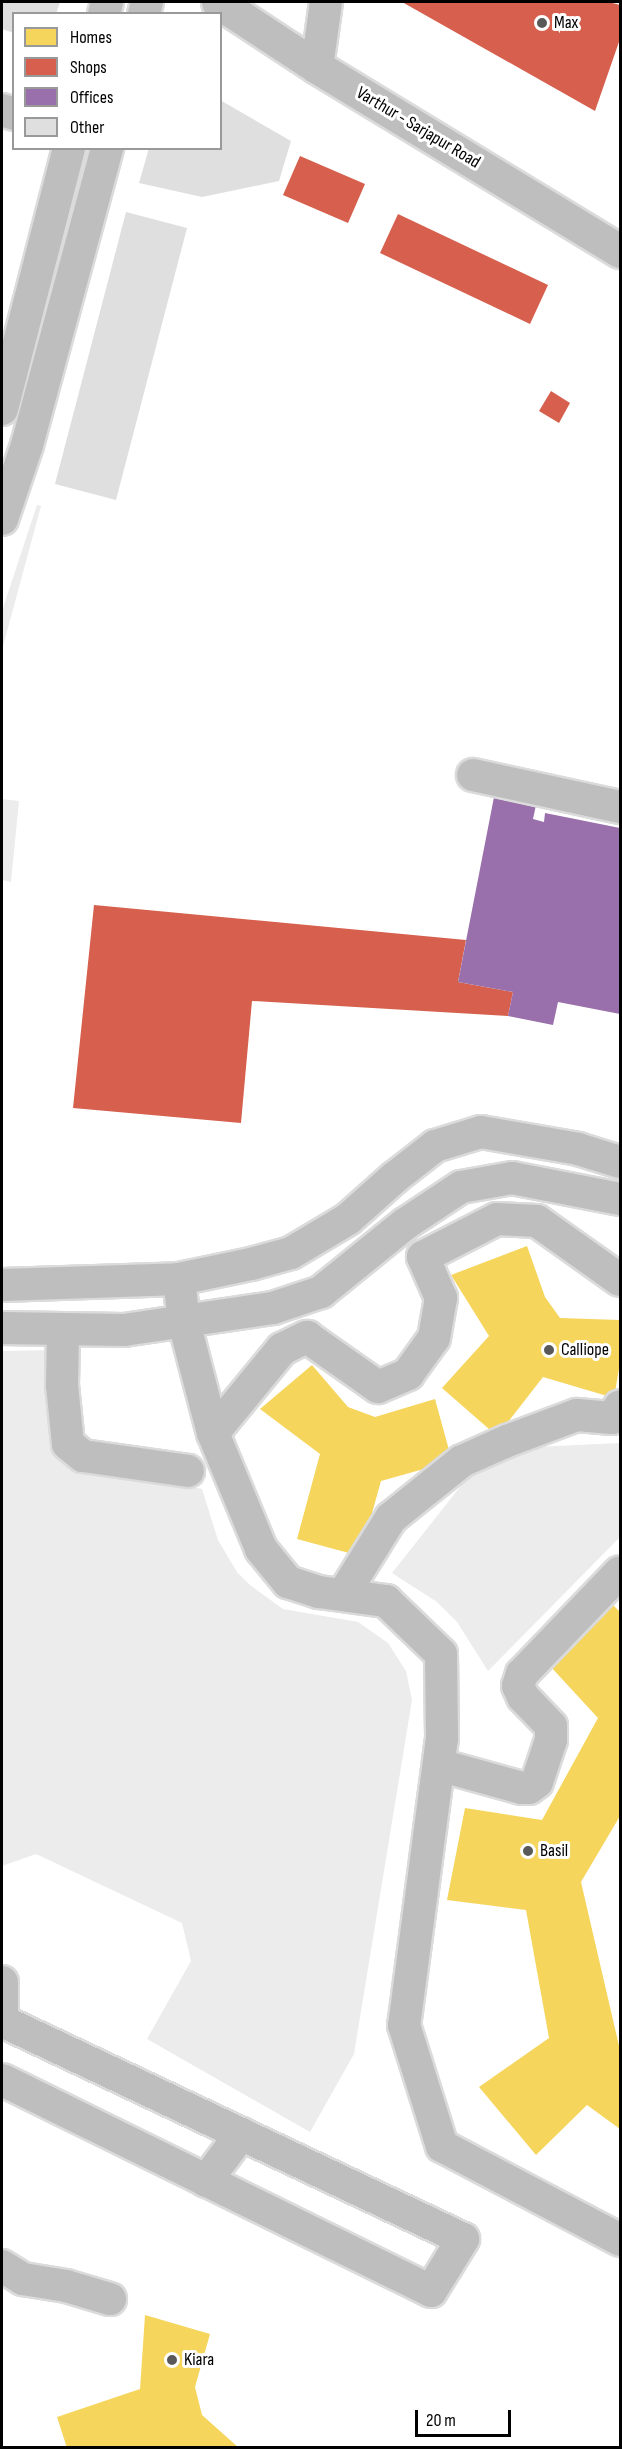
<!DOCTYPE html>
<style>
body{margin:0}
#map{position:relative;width:622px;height:2449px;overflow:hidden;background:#fff;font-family:"Sofia Sans Condensed",sans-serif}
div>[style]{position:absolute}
.green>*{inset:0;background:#ececec}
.homes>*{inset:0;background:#f6d55c}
.shops>*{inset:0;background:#d6604d}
.offices>*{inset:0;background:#9970ab}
.building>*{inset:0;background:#dfdfdf}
.roads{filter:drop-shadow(2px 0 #dbdbdb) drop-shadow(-2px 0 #dbdbdb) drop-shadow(0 2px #dbdbdb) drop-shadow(0 -2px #dbdbdb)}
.minor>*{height:32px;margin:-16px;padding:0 16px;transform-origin:16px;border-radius:16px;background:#bebebe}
.major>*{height:33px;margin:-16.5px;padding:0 16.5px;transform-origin:16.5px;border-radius:16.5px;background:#bebebe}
.dots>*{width:16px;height:16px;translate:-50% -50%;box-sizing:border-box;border:3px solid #fff;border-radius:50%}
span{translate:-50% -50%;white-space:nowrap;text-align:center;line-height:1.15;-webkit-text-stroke:6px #fff;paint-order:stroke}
.poi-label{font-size:18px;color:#000}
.left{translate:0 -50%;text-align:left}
.street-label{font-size:18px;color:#000}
.frame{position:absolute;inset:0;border:3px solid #000;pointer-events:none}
.legend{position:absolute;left:12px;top:12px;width:210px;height:138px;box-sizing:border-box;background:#fff;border:2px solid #999;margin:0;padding:8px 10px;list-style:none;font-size:18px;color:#000}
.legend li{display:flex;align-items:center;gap:12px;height:30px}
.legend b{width:30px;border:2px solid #999}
.scale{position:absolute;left:415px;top:2410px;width:96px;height:27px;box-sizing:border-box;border:3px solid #000;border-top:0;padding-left:8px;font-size:18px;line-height:21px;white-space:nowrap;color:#000;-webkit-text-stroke:4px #fff;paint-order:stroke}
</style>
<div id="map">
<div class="green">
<i style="clip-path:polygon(37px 505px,41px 506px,2px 650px,2px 611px)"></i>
<i style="clip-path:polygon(2px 799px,19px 801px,11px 882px,2px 880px)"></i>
<i style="clip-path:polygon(53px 1350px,74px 1459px,202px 1489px,218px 1540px,237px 1572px,250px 1585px,283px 1609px,358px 1622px,388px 1643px,406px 1671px,412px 1700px,354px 2054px,310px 2132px,147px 2039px,191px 1961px,182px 1923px,36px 1854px,2px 1866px,2px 1351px)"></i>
<i style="clip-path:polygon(620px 1443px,620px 1537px,488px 1671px,457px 1622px,437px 1602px,392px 1573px,490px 1449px)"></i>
</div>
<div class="homes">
<i style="clip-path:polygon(527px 1246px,545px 1297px,560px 1318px,620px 1320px,620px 1363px,614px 1398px,543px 1377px,497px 1436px,442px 1388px,489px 1336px,451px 1275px)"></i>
<i style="clip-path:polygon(312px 1365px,348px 1407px,375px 1417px,435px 1399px,452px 1461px,381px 1481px,360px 1556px,297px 1539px,320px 1454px,260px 1409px)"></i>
<i style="clip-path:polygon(613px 1605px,620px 1612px,620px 1816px,581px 1882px,620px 2050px,620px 2129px,587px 2105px,536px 2155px,479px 2087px,549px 2038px,526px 1910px,447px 1900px,465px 1808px,542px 1820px,598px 1718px,550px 1666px)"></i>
<i style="clip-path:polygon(145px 2315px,210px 2334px,195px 2387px,202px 2415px,239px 2448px,67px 2448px,57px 2417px,140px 2389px)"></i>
</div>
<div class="shops">
<i style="clip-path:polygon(402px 2px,609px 2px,620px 5px,620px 39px,595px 111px)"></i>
<i style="clip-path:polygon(300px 156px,365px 184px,348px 223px,283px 195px)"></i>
<i style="clip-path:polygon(398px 214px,548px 285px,530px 324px,380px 253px)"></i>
<i style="clip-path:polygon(551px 391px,570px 403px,559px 423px,539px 411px)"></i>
<i style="clip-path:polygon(94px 905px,466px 940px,458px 982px,513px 992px,508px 1016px,252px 1001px,241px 1123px,73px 1108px)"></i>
</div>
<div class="offices">
<i style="clip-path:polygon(494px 797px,536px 805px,533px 819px,544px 822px,545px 813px,620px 828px,620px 1014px,558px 1002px,553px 1025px,508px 1016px,513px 992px,458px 982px)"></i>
</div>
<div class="building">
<i style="clip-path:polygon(2px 2px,60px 2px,56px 14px,14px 14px,14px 33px,2px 29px)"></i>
<i style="clip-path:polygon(220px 100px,291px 141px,279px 181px,202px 197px,139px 183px,149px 148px,220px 148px)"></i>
<i style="clip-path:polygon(126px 212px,187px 228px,116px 500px,55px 484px)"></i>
</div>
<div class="roads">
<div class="minor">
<i style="left:104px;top:14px;width:12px;rotate:-76deg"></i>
<i style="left:144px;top:14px;width:12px;rotate:-76deg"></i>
<i style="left:317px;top:67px;width:66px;rotate:-82.1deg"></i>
<i style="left:2px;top:110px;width:13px;rotate:18deg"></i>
<i style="left:2px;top:409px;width:269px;rotate:-75.6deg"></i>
<i style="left:2px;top:519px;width:78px;rotate:-71.3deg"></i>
<i style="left:27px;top:445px;width:308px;rotate:-74.9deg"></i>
<i style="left:473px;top:775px;width:150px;rotate:12.3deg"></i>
<i style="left:179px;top:1279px;width:43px;rotate:83.4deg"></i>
<i style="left:184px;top:1322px;width:115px;rotate:75.4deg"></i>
<i style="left:213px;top:1433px;width:126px;rotate:67.5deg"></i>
<i style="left:261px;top:1549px;width:43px;rotate:50.7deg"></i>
<i style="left:288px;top:1582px;width:33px;rotate:18deg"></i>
<i style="left:319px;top:1592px;width:68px;rotate:7.7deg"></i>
<i style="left:386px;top:1601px;width:76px;rotate:43.9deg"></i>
<i style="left:441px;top:1654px;width:84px;rotate:89.3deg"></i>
<i style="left:442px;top:1738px;width:290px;rotate:97.5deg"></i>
<i style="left:404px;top:2025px;width:127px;rotate:72.6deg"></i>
<i style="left:442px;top:2146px;width:201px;rotate:27.8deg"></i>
<i style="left:2px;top:1285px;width:177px;rotate:-1.9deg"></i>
<i style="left:179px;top:1279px;width:74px;rotate:-11.8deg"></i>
<i style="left:251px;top:1264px;width:41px;rotate:-15.4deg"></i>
<i style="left:291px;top:1253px;width:66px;rotate:-30.8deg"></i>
<i style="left:348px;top:1219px;width:62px;rotate:-41.7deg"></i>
<i style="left:394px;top:1178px;width:52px;rotate:-38deg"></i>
<i style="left:435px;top:1146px;width:48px;rotate:-16.9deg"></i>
<i style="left:481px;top:1132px;width:98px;rotate:9.9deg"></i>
<i style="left:578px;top:1149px;width:44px;rotate:17.2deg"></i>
<i style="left:2px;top:1328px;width:122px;rotate:0.9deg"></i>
<i style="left:124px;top:1330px;width:151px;rotate:-8.4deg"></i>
<i style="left:273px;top:1308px;width:51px;rotate:-18.4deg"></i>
<i style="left:321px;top:1292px;width:108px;rotate:-39deg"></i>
<i style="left:405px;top:1224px;width:67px;rotate:-33.5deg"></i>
<i style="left:461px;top:1187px;width:52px;rotate:-10deg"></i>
<i style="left:512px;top:1178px;width:110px;rotate:11deg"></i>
<i style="left:63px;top:1329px;width:56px;rotate:91deg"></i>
<i style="left:62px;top:1385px;width:59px;rotate:84.2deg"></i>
<i style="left:68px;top:1444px;width:19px;rotate:39deg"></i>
<i style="left:83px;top:1456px;width:106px;rotate:8.1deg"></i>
<i style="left:213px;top:1433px;width:109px;rotate:-50.6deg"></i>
<i style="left:282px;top:1349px;width:28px;rotate:-26deg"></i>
<i style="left:307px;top:1337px;width:87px;rotate:35.2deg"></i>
<i style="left:378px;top:1387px;width:33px;rotate:-23deg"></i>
<i style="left:408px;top:1374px;width:44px;rotate:-54.2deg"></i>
<i style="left:434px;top:1338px;width:41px;rotate:-80.1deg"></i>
<i style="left:441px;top:1298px;width:45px;rotate:-113.7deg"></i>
<i style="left:423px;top:1257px;width:83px;rotate:-27.2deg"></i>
<i style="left:497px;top:1219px;width:40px;rotate:2.9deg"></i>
<i style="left:537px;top:1221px;width:102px;rotate:35.4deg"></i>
<i style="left:343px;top:1595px;width:91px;rotate:-58.1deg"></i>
<i style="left:391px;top:1518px;width:91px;rotate:-38.8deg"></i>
<i style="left:462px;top:1461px;width:49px;rotate:-24deg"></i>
<i style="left:507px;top:1441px;width:75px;rotate:-20.4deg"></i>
<i style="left:577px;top:1415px;width:35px;rotate:5deg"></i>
<i style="left:612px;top:1418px;width:14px;rotate:-56deg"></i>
<i style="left:439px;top:1765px;width:86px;rotate:15.5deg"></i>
<i style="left:522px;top:1788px;width:7px"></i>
<i style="left:529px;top:1788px;width:10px;rotate:-37deg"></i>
<i style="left:537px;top:1782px;width:44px;rotate:-71.6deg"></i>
<i style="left:551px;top:1740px;width:14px;rotate:-90deg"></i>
<i style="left:551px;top:1726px;width:40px;rotate:-134deg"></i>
<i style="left:523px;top:1697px;width:12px;rotate:-114deg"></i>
<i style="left:518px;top:1686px;width:13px;rotate:-72deg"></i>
<i style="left:522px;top:1674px;width:141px;rotate:-46.1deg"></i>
<i style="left:2px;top:1982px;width:30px;rotate:90deg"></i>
<i style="left:2px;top:2021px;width:510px;rotate:25.31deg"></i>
<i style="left:463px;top:2239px;width:61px;rotate:121.6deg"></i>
<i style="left:431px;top:2291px;width:478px;rotate:-153.8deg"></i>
<i style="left:206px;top:2181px;width:59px;rotate:-53.3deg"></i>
<i style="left:2px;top:2266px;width:25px;rotate:32deg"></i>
<i style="left:23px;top:2279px;width:44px;rotate:9.2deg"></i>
<i style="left:66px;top:2286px;width:46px;rotate:16.5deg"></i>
</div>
<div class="major">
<i style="left:218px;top:2px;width:118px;rotate:33.3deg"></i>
<i style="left:317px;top:67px;width:354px;rotate:31.3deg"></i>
</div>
</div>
<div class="dots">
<i style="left:542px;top:23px;background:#595959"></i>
<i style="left:549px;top:1350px;background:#595959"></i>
<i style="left:528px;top:1851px;background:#595959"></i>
<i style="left:172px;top:2360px;background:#595959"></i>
</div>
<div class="poi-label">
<span class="left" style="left:554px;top:23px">Max</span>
<span class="left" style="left:561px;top:1350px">Calliope</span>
<span class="left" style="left:540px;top:1851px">Basil</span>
<span class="left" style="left:184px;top:2360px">Kiara</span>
</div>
<div class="street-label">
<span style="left:418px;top:128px;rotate:31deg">Varthur - Sarjapur Road</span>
</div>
<div class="frame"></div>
<ul class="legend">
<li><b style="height:16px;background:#f6d55c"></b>Homes</li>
<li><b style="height:16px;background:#d6604d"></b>Shops</li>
<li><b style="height:16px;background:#9970ab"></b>Offices</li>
<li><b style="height:16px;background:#dfdfdf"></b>Other</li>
</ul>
<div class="scale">20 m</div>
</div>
